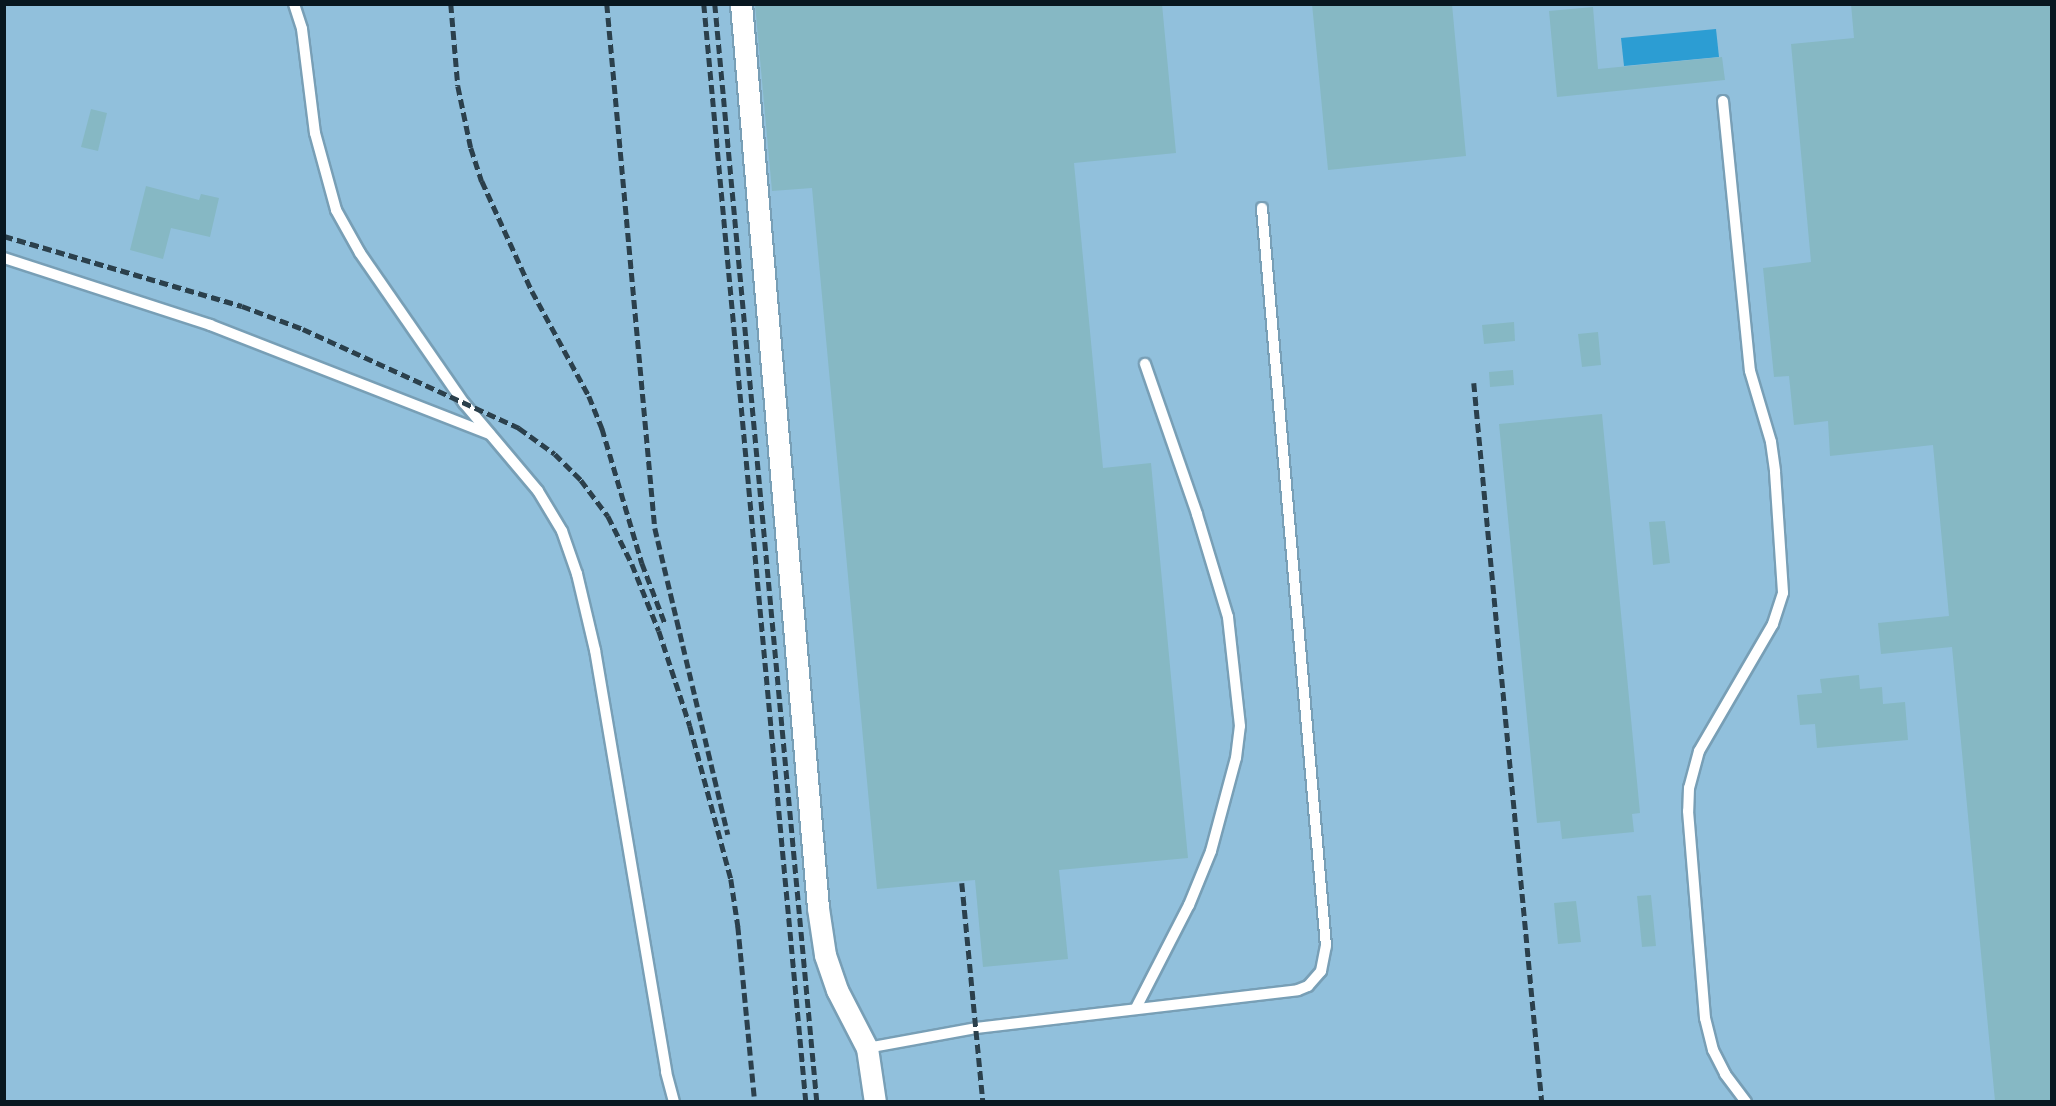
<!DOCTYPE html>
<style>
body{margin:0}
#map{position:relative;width:2056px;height:1106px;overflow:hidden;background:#a4cce5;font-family:"PT Serif",serif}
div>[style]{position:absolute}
.built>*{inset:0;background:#91c0dc}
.water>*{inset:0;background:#2c9dd3}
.building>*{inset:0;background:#86b8c4}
.roads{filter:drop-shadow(2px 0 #789fb6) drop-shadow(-2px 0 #789fb6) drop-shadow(0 2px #789fb6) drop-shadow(0 -2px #789fb6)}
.service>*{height:10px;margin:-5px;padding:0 5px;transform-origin:5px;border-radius:5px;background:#fff}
.minor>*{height:21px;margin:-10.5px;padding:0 10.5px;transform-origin:10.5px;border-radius:10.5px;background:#fff}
.rail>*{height:4.5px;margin-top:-2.25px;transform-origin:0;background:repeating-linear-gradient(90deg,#2b404c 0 9px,transparent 0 13.5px)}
span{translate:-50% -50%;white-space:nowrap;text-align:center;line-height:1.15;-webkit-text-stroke:4.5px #d6eaf6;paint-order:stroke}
.frame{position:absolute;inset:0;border:6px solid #081720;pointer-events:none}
</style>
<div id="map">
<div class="built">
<i style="clip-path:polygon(5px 5px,2051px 5px,2051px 1101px,5px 1101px)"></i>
</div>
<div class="water">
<i style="clip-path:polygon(1716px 29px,1719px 57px,1624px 66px,1621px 38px)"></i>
</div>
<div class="building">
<i style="clip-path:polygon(755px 4px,1162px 4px,1176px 153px,1074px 163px,1103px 468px,1151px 463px,1188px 858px,1059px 870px,1068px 959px,983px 967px,975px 880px,877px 889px,812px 188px,772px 191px)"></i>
<i style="clip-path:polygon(1312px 4px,1452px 4px,1466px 156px,1328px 170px)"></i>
<i style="clip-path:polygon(1851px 4px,2052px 4px,2052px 1101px,1995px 1101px,1952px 647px,1881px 654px,1878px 623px,1949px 616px,1933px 445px,1830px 456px,1828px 421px,1794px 425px,1789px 376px,1774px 377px,1763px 268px,1811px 262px,1791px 44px,1854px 38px)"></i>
<i style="clip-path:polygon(1593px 7px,1598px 69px,1722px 57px,1725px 80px,1557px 97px,1549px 11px)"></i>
<i style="clip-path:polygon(91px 109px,107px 113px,98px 151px,81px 147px)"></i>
<i style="clip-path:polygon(146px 186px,199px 200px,201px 194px,219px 198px,210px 237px,171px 228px,163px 259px,130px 250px)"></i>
<i style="clip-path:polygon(1514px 322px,1515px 341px,1484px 344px,1482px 325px)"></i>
<i style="clip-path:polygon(1598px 332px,1601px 365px,1582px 367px,1578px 334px)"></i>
<i style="clip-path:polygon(1513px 370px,1514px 385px,1490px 387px,1489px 372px)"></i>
<i style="clip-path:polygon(1602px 414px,1640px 813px,1632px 814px,1634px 832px,1562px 839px,1560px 821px,1537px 823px,1499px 424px)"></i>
<i style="clip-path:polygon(1665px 521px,1670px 563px,1653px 565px,1649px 522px)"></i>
<i style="clip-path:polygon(1859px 675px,1860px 689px,1882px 687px,1883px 704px,1905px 702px,1908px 740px,1817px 748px,1815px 724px,1800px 725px,1797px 695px,1822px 693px,1820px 679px)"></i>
<i style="clip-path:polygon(1651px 895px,1656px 946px,1642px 947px,1637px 896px)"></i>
<i style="clip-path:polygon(1576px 901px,1581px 942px,1558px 944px,1554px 903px)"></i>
</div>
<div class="roads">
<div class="service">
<i style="left:294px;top:4px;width:26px;rotate:72deg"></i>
<i style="left:302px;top:29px;width:105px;rotate:82.9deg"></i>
<i style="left:315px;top:133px;width:80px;rotate:74.7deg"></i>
<i style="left:336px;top:210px;width:49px;rotate:60.8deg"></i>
<i style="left:360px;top:253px;width:183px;rotate:55.3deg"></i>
<i style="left:464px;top:403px;width:115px;rotate:49.9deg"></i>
<i style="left:538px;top:491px;width:47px;rotate:59deg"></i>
<i style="left:562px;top:531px;width:46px;rotate:70.8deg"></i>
<i style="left:577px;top:574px;width:78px;rotate:76.7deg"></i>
<i style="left:595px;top:650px;width:428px;rotate:80.4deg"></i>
<i style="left:666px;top:1072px;width:31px;rotate:75deg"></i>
<i style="left:1723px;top:101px;width:271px;rotate:84.3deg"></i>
<i style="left:1750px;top:371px;width:74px;rotate:73.5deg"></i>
<i style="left:1771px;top:442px;width:30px;rotate:82deg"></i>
<i style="left:1775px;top:472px;width:121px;rotate:86.2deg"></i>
<i style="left:1783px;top:593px;width:33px;rotate:108deg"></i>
<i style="left:1773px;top:624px;width:147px;rotate:120.2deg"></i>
<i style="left:1699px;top:751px;width:38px;rotate:105deg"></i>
<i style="left:1689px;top:788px;width:23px;rotate:92deg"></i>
<i style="left:1688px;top:811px;width:208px;rotate:85.3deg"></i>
<i style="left:1705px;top:1018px;width:33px;rotate:76deg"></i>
<i style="left:1713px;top:1050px;width:27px;rotate:63deg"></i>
<i style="left:1725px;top:1074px;width:35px;rotate:53deg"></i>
<i style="left:4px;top:258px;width:217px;rotate:18deg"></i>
<i style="left:210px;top:325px;width:300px;rotate:21.3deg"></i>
<i style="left:1136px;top:1008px;width:116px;rotate:-62.8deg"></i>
<i style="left:1189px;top:905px;width:58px;rotate:-67.8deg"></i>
<i style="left:1211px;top:851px;width:96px;rotate:-75deg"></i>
<i style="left:1236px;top:758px;width:32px;rotate:-83deg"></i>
<i style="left:1240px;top:726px;width:110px;rotate:-96.3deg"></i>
<i style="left:1228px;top:617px;width:108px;rotate:-106.8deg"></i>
<i style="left:1197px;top:514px;width:159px;rotate:-109.1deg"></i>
<i style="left:867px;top:1048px;width:111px;rotate:-10.4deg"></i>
<i style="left:976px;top:1028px;width:324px;rotate:-6.7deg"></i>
<i style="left:1298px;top:990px;width:11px;rotate:-22deg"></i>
<i style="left:1308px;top:986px;width:20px;rotate:-49deg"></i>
<i style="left:1321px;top:971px;width:25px;rotate:-79deg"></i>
<i style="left:1326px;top:946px;width:741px;rotate:-94.96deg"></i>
</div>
<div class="minor">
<i style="left:741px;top:4px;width:907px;rotate:85.13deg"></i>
<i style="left:818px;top:908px;width:48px;rotate:81.5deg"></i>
<i style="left:825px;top:955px;width:37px;rotate:71deg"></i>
<i style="left:837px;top:990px;width:65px;rotate:62.7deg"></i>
<i style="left:867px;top:1048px;width:55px;rotate:81.6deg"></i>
</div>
</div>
<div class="rail">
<i style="left:451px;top:4px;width:82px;rotate:85.1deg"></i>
<i style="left:458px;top:86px;width:63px;rotate:78.2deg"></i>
<i style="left:471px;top:148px;width:35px;rotate:72deg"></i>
<i style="left:482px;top:181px;width:121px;rotate:65.6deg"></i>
<i style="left:532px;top:291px;width:119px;rotate:61.5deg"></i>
<i style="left:589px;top:396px;width:35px;rotate:68deg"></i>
<i style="left:602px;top:428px;width:141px;rotate:73.5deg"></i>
<i style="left:642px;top:563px;width:67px;rotate:69.1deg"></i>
<i style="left:607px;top:4px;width:526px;rotate:84.77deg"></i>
<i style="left:655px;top:528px;width:315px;rotate:76.6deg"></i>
<i style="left:704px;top:4px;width:1103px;rotate:84.69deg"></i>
<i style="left:715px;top:4px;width:1103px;rotate:84.69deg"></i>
<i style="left:4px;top:236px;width:248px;rotate:16.4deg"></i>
<i style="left:242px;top:306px;width:65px;rotate:20.7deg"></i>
<i style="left:303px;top:329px;width:238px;rotate:24.6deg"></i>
<i style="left:519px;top:428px;width:44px;rotate:35.8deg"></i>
<i style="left:555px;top:454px;width:37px;rotate:45deg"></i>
<i style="left:581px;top:480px;width:45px;rotate:53.1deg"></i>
<i style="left:608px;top:516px;width:54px;rotate:63.4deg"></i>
<i style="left:632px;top:564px;width:72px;rotate:68.1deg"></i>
<i style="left:659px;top:631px;width:100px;rotate:71.9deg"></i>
<i style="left:690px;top:726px;width:158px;rotate:75deg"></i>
<i style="left:731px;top:879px;width:48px;rotate:81.5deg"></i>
<i style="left:738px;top:926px;width:177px;rotate:84.5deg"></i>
<i style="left:1474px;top:383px;width:722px;rotate:84.6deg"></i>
<i style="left:962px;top:883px;width:220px;rotate:84.5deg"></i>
</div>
<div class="frame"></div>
</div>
